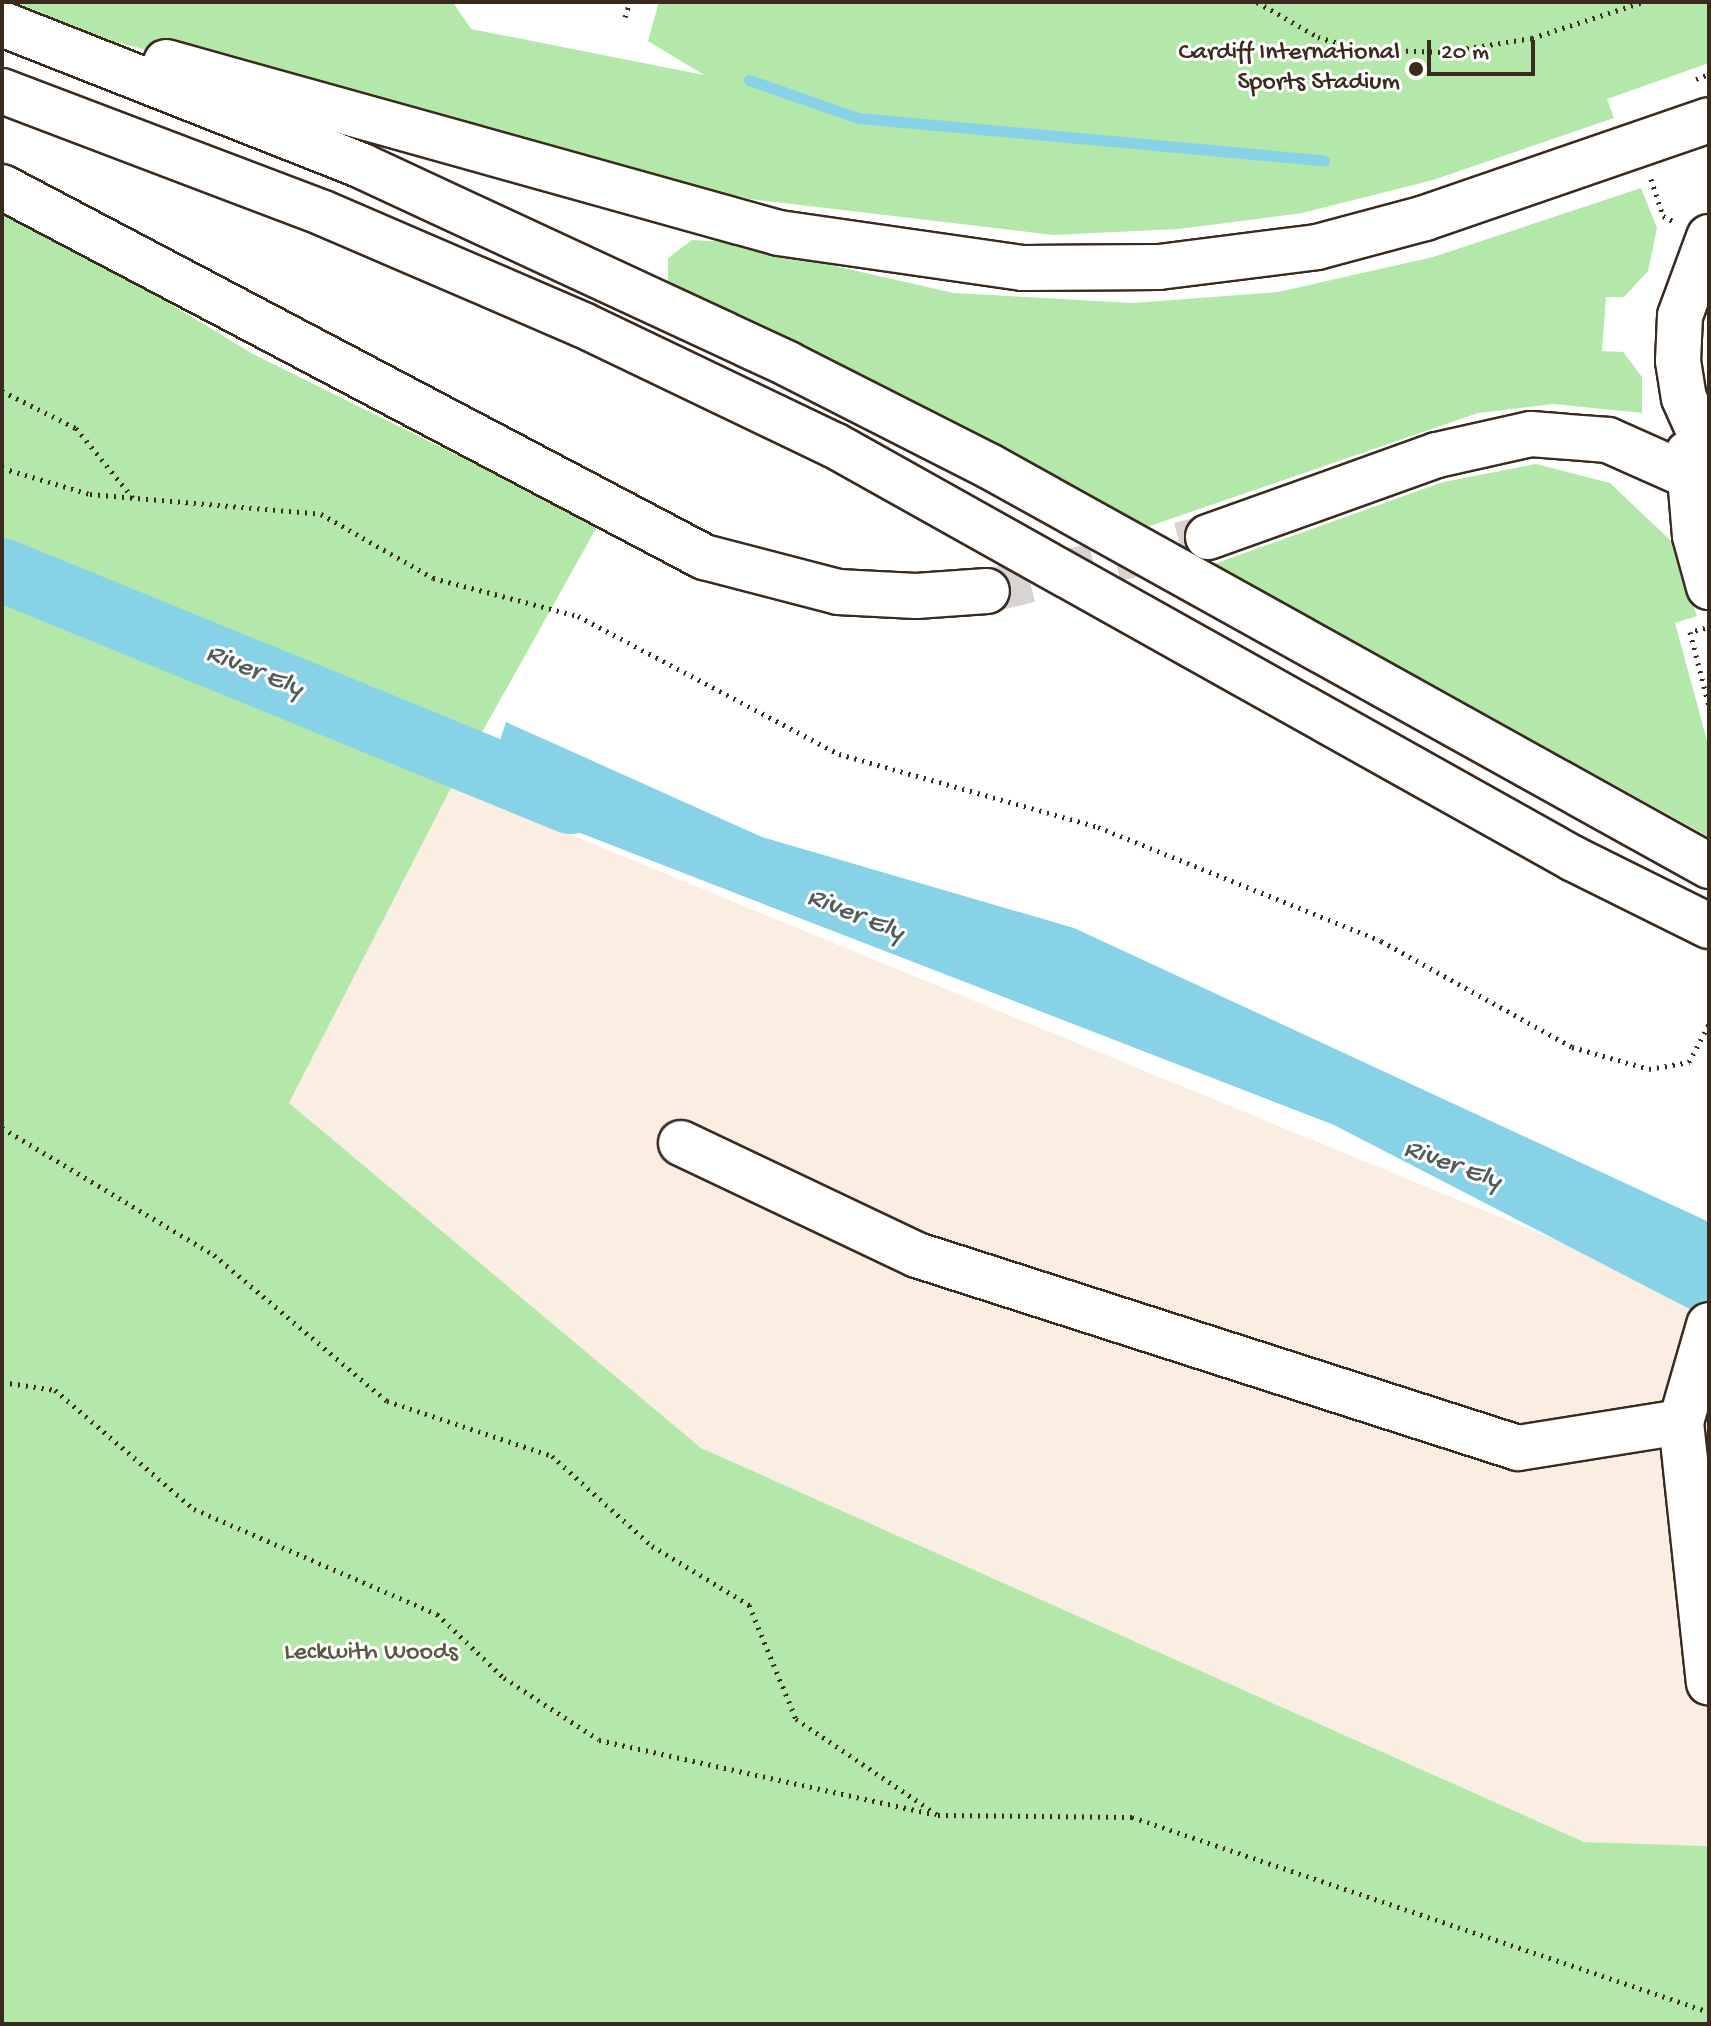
<!DOCTYPE html>
<style>
body{margin:0}
#map{position:relative;width:1711px;height:2026px;overflow:hidden;background:#fff;font-family:"Gochi Hand",sans-serif}
div>[style]{position:absolute}
.built>*{inset:0;background:#faede1}
.green>*{inset:0;background:#b3e8aa}
.water>*{inset:0;background:#87d2e7}
.stream>*{height:11px;margin:-5.5px;padding:0 5.5px;transform-origin:5.5px;border-radius:5.5px;background:#87d2e7}
.river>*{height:64px;margin:-32px;padding:0 32px;transform-origin:32px;border-radius:32px;background:#87d2e7}
.major-tunnel>*{height:44px;margin-top:-22px;transform-origin:0;background:repeating-linear-gradient(90deg,#d8d4d2 0 44px,transparent 0 66px)}
.path>*{height:5px;margin-top:-2.5px;transform-origin:0;background:repeating-linear-gradient(90deg,#3b2a1e 0 2px,transparent 0 8px)}
.roads{filter:drop-shadow(2px 0 #3b2a1e) drop-shadow(-2px 0 #3b2a1e) drop-shadow(0 2px #3b2a1e) drop-shadow(0 -2px #3b2a1e)}
.minor>*{height:44px;margin:-22px;padding:0 22px;transform-origin:22px;border-radius:22px;background:#fff}
.major>*{height:44px;margin:-22px;padding:0 22px;transform-origin:22px;border-radius:22px;background:#fff}
.dots>*{width:22px;height:22px;translate:-50% -50%;box-sizing:border-box;border:4px solid #fff;border-radius:50%}
span{translate:-50% -50%;white-space:nowrap;text-align:center;line-height:1.15;-webkit-text-stroke:6px #fff;paint-order:stroke}
.poi-label{font-size:26px;color:#3b2a1e}
.right{translate:-100% -50%;text-align:right}
.park-label{font-size:26px;color:#595a41}
.water-label{font-size:28px;color:#525c5a;font-style:italic}
.frame{position:absolute;inset:0;border:4px solid #3b2a1e;pointer-events:none}
.scale{position:absolute;left:1427px;top:40px;width:108px;height:36px;box-sizing:border-box;border:4px solid #3b2a1e;border-top:0;padding-left:10px;font-size:24px;line-height:28px;white-space:nowrap;color:#3b2a1e;-webkit-text-stroke:6px #fff;paint-order:stroke}
</style>
<div id="map">
<div class="built">
<i style="clip-path:polygon(452px 786px,1709px 1303px,1709px 1846px,1584px 1842px,701px 1448px,289px 1103px)"></i>
</div>
<div class="green">
<i style="clip-path:polygon(2px 2px,453px 2px,471px 29px,704px 75px,648px 41px,659px 2px,1709px 2px,1709px 63px,1607px 99px,1614px 118px,1433px 180px,1302px 213px,1179px 229px,1053px 235px,750px 199px,2px 14px)"></i>
<i style="clip-path:polygon(1641px 188px,1657px 228px,1648px 271px,1624px 297px,1606px 297px,1602px 351px,1623px 352px,1642px 377px,1642px 413px,1554px 404px,1478px 413px,1147px 527px,668px 281px,668px 258px,692px 240px,728px 242px,954px 293px,1133px 303px,1278px 292px,1433px 257px)"></i>
<i style="clip-path:polygon(2px 202px,253px 354px,598px 525px,452px 786px,289px 1103px,701px 1448px,1584px 1842px,1709px 1846px,1709px 2024px,2px 2024px)"></i>
<i style="clip-path:polygon(1536px 464px,1610px 483px,1670px 540px,1697px 616px,1675px 623px,1709px 748px,1709px 837px,1214px 564px,1443px 482px)"></i>
</div>
<div class="water">
<i style="clip-path:polygon(506px 722px,762px 837px,1074px 928px,1709px 1222px,1709px 1319px,1334px 1125px,482px 795px)"></i>
</div>
<div class="stream">
<i style="left:749px;top:80px;width:115px;rotate:19.2deg"></i>
<i style="left:858px;top:118px;width:468px;rotate:5.2deg"></i>
</div>
<div class="river">
<i style="left:2px;top:570px;width:614px;rotate:22.22deg"></i>
</div>
<div class="major-tunnel">
<i style="left:987px;top:591px;width:228px;rotate:-13.7deg"></i>
</div>
<div class="path">
<i style="left:1257px;top:2px;width:70px;rotate:29.8deg"></i>
<i style="left:1318px;top:37px;width:42px;rotate:16.7deg"></i>
<i style="left:1358px;top:49px;width:85px;rotate:2deg"></i>
<i style="left:1443px;top:52px;width:90px;rotate:-8.9deg"></i>
<i style="left:1532px;top:38px;width:117px;rotate:-18deg"></i>
<i style="left:625px;top:17px;width:16px;rotate:-72deg"></i>
<i style="left:1696px;top:79px;width:14px;rotate:-21deg"></i>
<i style="left:1651px;top:179px;width:39px;rotate:72deg"></i>
<i style="left:1663px;top:216px;width:11px;rotate:27deg"></i>
<i style="left:2px;top:391px;width:83px;rotate:26.6deg"></i>
<i style="left:76px;top:428px;width:90px;rotate:50.8deg"></i>
<i style="left:2px;top:468px;width:92px;rotate:16.5deg"></i>
<i style="left:90px;top:494px;width:232px;rotate:4.9deg"></i>
<i style="left:321px;top:514px;width:129px;rotate:29.7deg"></i>
<i style="left:433px;top:578px;width:150px;rotate:14.7deg"></i>
<i style="left:578px;top:616px;width:295px;rotate:27.9deg"></i>
<i style="left:839px;top:754px;width:269px;rotate:15.7deg"></i>
<i style="left:1098px;top:827px;width:305px;rotate:21.9deg"></i>
<i style="left:1381px;top:941px;width:218px;rotate:29deg"></i>
<i style="left:1572px;top:1047px;width:80px;rotate:15.9deg"></i>
<i style="left:1649px;top:1069px;width:41px;rotate:-9.9deg"></i>
<i style="left:1689px;top:1062px;width:43px;rotate:-62.2deg"></i>
<i style="left:1705px;top:628px;width:16px;rotate:165deg"></i>
<i style="left:1690px;top:632px;width:76px;rotate:75.6deg"></i>
<i style="left:2px;top:1128px;width:247px;rotate:30.9deg"></i>
<i style="left:214px;top:1255px;width:226px;rotate:40.2deg"></i>
<i style="left:387px;top:1401px;width:174px;rotate:18.4deg"></i>
<i style="left:552px;top:1456px;width:135px;rotate:42deg"></i>
<i style="left:652px;top:1546px;width:114px;rotate:31.3deg"></i>
<i style="left:749px;top:1605px;width:123px;rotate:67.6deg"></i>
<i style="left:796px;top:1719px;width:171px;rotate:34.1deg"></i>
<i style="left:938px;top:1815px;width:194px;rotate:0.6deg"></i>
<i style="left:1132px;top:1817px;width:609px;rotate:18.67deg"></i>
<i style="left:2px;top:1382px;width:54px;rotate:8.6deg"></i>
<i style="left:55px;top:1390px;width:183px;rotate:40.6deg"></i>
<i style="left:194px;top:1509px;width:265px;rotate:23.4deg"></i>
<i style="left:437px;top:1614px;width:93px;rotate:43.7deg"></i>
<i style="left:504px;top:1678px;width:113px;rotate:33.1deg"></i>
<i style="left:599px;top:1740px;width:342px;rotate:12.5deg"></i>
</div>
<div class="roads">
<div class="minor">
<i style="left:681px;top:1143px;width:261px;rotate:25.4deg"></i>
<i style="left:917px;top:1255px;width:631px;rotate:17.8deg"></i>
<i style="left:1518px;top:1448px;width:165px;rotate:-9.1deg"></i>
<i style="left:1709px;top:1325px;width:101px;rotate:106.1deg"></i>
<i style="left:1681px;top:1422px;width:262px;rotate:83.9deg"></i>
</div>
<div class="major">
<i style="left:2px;top:24px;width:387px;rotate:21.5deg"></i>
<i style="left:362px;top:166px;width:470px;rotate:24.9deg"></i>
<i style="left:788px;top:364px;width:225px;rotate:26.9deg"></i>
<i style="left:989px;top:466px;width:824px;rotate:29.05deg"></i>
<i style="left:166px;top:62px;width:636px;rotate:15.59deg"></i>
<i style="left:779px;top:233px;width:246px;rotate:8.2deg"></i>
<i style="left:1023px;top:268px;width:136px;rotate:-0.4deg"></i>
<i style="left:1159px;top:267px;width:159px;rotate:-7.2deg"></i>
<i style="left:1317px;top:247px;width:112px;rotate:-15deg"></i>
<i style="left:1425px;top:218px;width:300px;rotate:-19deg"></i>
<i style="left:2px;top:91px;width:343px;rotate:20.8deg"></i>
<i style="left:323px;top:213px;width:283px;rotate:23.3deg"></i>
<i style="left:583px;top:325px;width:278px;rotate:25.6deg"></i>
<i style="left:834px;top:445px;width:848px;rotate:29.23deg"></i>
<i style="left:1574px;top:859px;width:151px;rotate:26.4deg"></i>
<i style="left:2px;top:187px;width:794px;rotate:27.79deg"></i>
<i style="left:704px;top:557px;width:138px;rotate:14.6deg"></i>
<i style="left:838px;top:592px;width:78px;rotate:2.9deg"></i>
<i style="left:916px;top:596px;width:71px;rotate:-4deg"></i>
<i style="left:1709px;top:237px;width:84px;rotate:110.2deg"></i>
<i style="left:1680px;top:316px;width:45px;rotate:92.5deg"></i>
<i style="left:1678px;top:361px;width:37px;rotate:81deg"></i>
<i style="left:1684px;top:398px;width:61px;rotate:65.9deg"></i>
<i style="left:1688px;top:453px;width:83px;rotate:85.2deg"></i>
<i style="left:1695px;top:536px;width:53px;rotate:74.6deg"></i>
<i style="left:1208px;top:537px;width:243px;rotate:-19.7deg"></i>
<i style="left:1437px;top:455px;width:96px;rotate:-12.6deg"></i>
<i style="left:1531px;top:434px;width:77px;rotate:4.5deg"></i>
<i style="left:1608px;top:440px;width:111px;rotate:24deg"></i>
</div>
</div>
<div class="dots">
<i style="left:1416px;top:69px;background:#3b2a1e"></i>
</div>
<div class="poi-label">
<span class="right" style="left:1400px;top:69px">Cardiff International<br>Sports Stadium</span>
</div>
<div class="park-label">
<span style="left:371px;top:1654px">Leckwith Woods</span>
</div>
<div class="water-label">
<span style="left:254px;top:672px;rotate:22deg">River Ely</span>
<span style="left:855px;top:916px;rotate:22deg">River Ely</span>
<span style="left:1452px;top:1166px;rotate:20deg">River Ely</span>
</div>
<div class="frame"></div>
<div class="scale">20 m</div>
</div>
